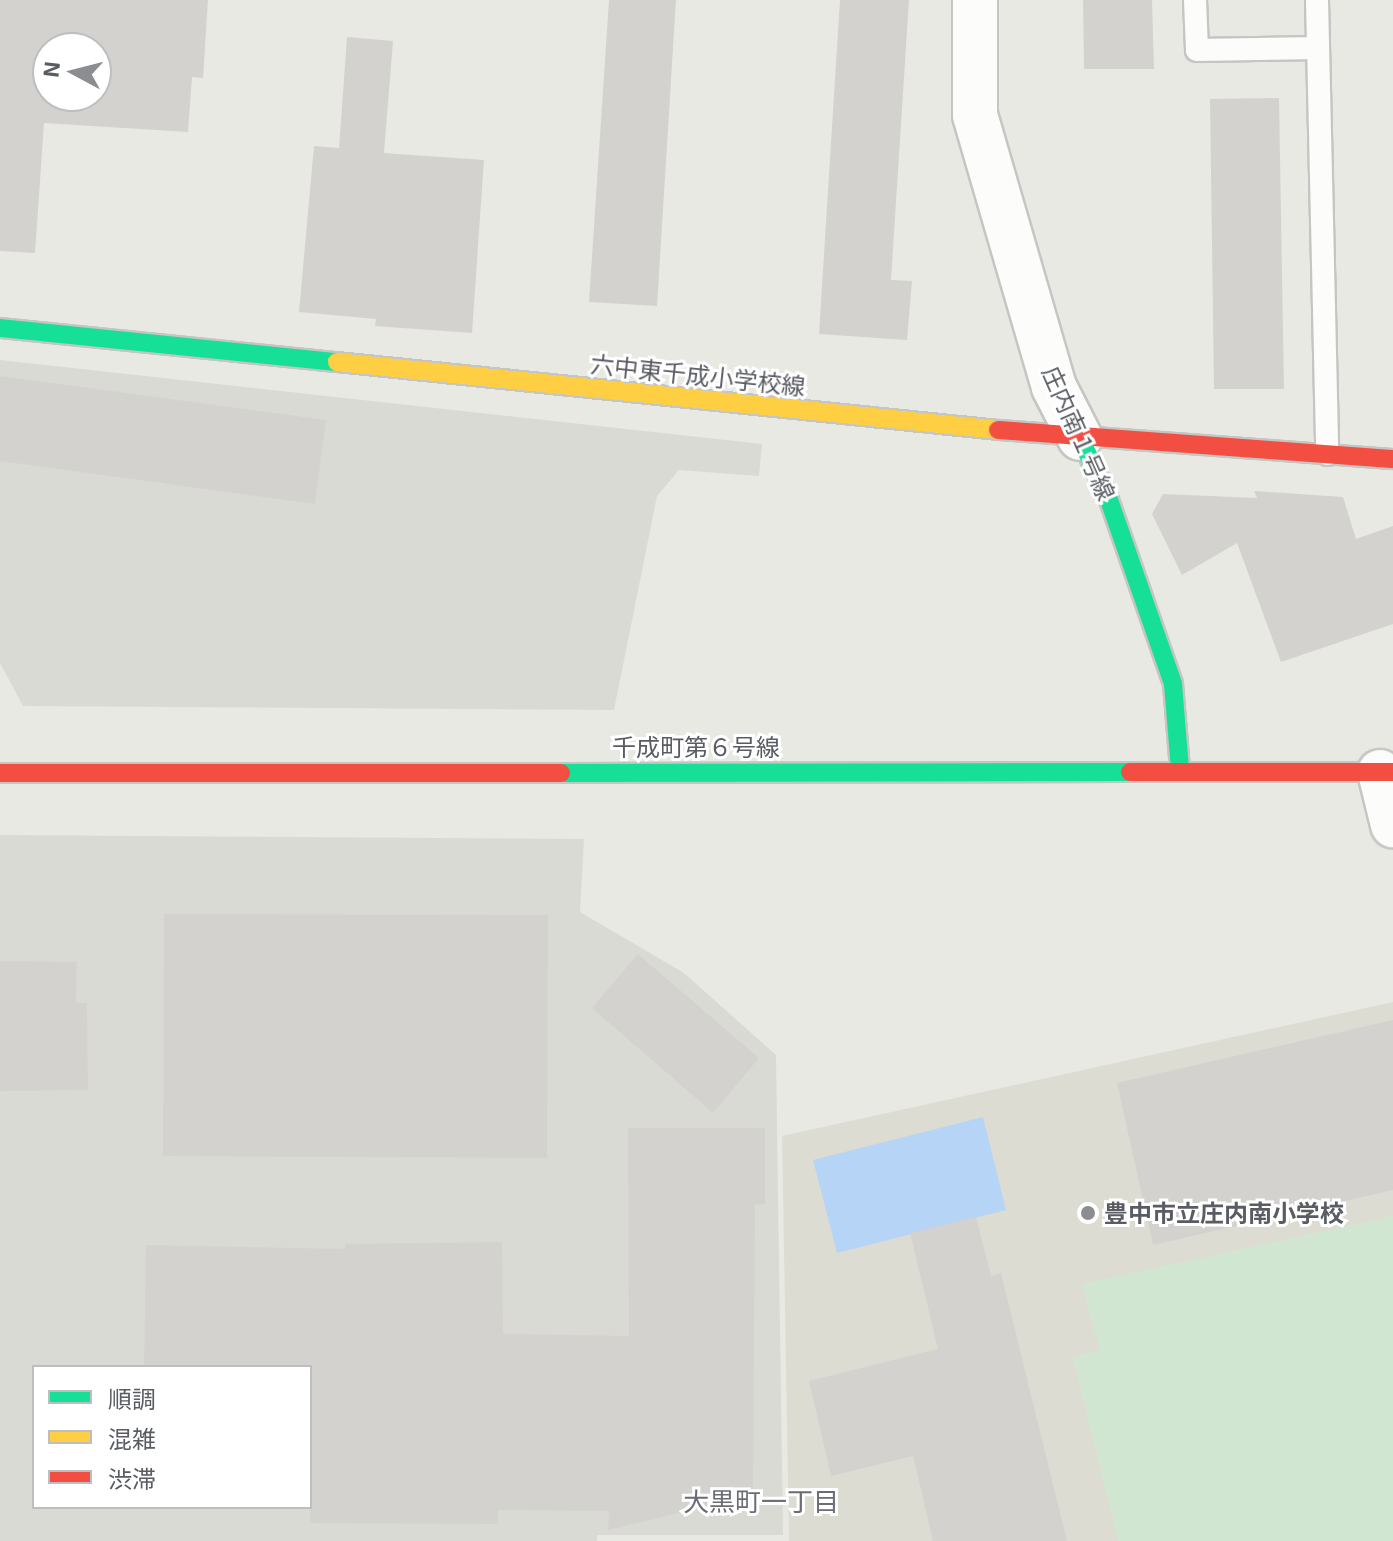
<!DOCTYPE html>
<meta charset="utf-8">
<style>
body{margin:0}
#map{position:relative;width:1393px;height:1541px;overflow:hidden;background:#e9e9e4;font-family:"Exo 2","Noto Sans JP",sans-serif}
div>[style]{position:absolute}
.industrial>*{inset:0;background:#dadad5}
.education>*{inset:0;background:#dddcd3}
.green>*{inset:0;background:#d1e6d1}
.water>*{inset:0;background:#b6d4f6}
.building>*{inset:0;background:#d3d2cf}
.roads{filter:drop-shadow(2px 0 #c5c6c4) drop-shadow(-2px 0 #c5c6c4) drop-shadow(0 2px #c5c6c4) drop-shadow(0 -2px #c5c6c4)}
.lane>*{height:22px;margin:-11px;padding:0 11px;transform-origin:11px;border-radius:11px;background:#fcfcfb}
.street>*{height:44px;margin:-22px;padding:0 22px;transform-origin:22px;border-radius:22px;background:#fcfcfb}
.fast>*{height:18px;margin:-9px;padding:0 9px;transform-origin:9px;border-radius:9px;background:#16e098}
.slow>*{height:18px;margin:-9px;padding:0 9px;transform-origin:9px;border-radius:9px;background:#ffcf43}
.jam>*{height:18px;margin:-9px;padding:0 9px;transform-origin:9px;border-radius:9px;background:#f24e42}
.dots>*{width:22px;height:22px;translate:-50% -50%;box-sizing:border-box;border:4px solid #fff;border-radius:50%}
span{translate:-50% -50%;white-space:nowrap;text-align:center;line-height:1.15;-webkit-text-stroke:6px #fff;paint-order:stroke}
.street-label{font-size:24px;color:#595c62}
.poi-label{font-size:24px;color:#595c62;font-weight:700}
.left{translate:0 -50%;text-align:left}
.neighbourhood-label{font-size:26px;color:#6a6e74}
.legend{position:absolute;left:32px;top:1365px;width:280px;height:144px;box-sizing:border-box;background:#fff;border:2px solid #bdbec0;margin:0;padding:10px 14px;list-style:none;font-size:24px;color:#595c62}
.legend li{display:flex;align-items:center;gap:16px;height:40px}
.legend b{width:40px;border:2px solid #bdbec0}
.north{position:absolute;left:32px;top:32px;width:80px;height:80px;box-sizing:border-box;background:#fff;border:2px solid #bdbec0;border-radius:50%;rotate:277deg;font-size:22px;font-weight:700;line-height:32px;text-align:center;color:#595c62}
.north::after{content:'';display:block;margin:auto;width:28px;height:36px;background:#8b8d90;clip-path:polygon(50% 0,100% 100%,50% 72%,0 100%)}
</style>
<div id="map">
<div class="industrial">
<i style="clip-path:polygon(0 360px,762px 444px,759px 476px,679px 470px,657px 496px,614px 710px,23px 706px,0 663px)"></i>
<i style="clip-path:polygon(evenodd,0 835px,584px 839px,580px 912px,684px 973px,776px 1055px,783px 1535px,597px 1535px,597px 1541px,0 1541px,0 835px,34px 1367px,310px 1367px,310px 1507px,34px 1507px,34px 1367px)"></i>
</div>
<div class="education">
<i style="clip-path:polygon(1393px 1002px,1393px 1541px,789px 1541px,782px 1136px)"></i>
</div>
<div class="green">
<i style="clip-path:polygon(1393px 1216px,1393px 1541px,1118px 1541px,1073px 1357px,1100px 1350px,1082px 1284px)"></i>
</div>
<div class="water">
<i style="clip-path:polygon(983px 1117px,1006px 1210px,837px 1253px,813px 1160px)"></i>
</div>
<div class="building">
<i style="clip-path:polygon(evenodd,0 0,208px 0,203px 78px,192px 77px,188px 132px,44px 123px,35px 253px,0 251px,0 0,48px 48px,96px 48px,96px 96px,48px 96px,48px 48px)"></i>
<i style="clip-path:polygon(609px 0,676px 0,657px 306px,589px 302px)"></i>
<i style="clip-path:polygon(840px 0,909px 0,891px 280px,912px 281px,907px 340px,819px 334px)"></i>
<i style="clip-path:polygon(1083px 0,1152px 0,1154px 69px,1084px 69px)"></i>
<i style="clip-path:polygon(347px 37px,393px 41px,384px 153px,484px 160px,472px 333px,375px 326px,376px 319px,299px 312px,314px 146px,339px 148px)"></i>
<i style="clip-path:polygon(1279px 98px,1284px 389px,1214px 389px,1210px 99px)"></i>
<i style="clip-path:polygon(0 376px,326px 420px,315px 504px,0 461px)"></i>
<i style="clip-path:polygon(1254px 491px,1343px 497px,1356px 539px,1393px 526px,1393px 624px,1281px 662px,1237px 543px,1182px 575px,1152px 514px,1163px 494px,1257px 498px)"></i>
<i style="clip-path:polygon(164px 914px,548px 915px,547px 1158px,163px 1156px)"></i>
<i style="clip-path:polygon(638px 954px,759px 1058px,713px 1113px,592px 1008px)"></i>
<i style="clip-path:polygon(0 961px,77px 962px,76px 1003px,87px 1003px,88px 1090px,0 1091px)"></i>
<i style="clip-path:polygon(1393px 1020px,1393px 1190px,1153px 1245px,1117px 1083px)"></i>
<i style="clip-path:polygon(628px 1128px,765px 1128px,765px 1204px,755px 1205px,753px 1495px,608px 1530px,609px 1511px,498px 1510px,498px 1524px,310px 1523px,310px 1367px,144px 1367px,146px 1245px,345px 1249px,345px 1244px,502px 1242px,503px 1334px,629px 1336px)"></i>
<i style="clip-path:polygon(976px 1217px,991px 1276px,1001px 1273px,1067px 1541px,933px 1541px,913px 1456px,831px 1476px,809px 1381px,938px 1349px,910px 1233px)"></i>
</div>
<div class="roads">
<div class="lane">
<i style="left:1195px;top:0;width:50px;rotate:87.7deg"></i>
<i style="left:1197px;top:50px;width:121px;rotate:-0.9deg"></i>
<i style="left:1317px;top:0;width:454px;rotate:88.7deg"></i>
</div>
<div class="street">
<i style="left:975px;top:0;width:115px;rotate:90deg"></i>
<i style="left:975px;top:115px;width:283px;rotate:73.8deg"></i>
<i style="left:1054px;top:387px;width:57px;rotate:63deg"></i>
<i style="left:1380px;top:772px;width:55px;rotate:76.2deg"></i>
</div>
<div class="fast">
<i style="left:0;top:328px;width:339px;rotate:5.8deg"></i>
<i style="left:1080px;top:438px;width:65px;rotate:64.6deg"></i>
<i style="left:1108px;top:497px;width:198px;rotate:70.8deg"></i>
<i style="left:1173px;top:684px;width:86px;rotate:85.3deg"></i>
<i style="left:561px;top:773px;width:569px;rotate:-0.1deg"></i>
</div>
<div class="slow">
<i style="left:337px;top:362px;width:664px;rotate:5.87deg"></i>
</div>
<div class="jam">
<i style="left:998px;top:430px;width:396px;rotate:4.2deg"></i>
<i style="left:1130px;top:772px;width:263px"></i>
<i style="left:0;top:773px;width:561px"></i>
</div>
</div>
<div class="dots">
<i style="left:1088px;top:1213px;background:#8b8d90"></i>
</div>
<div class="street-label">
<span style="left:698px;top:375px;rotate:6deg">六中東千成小学校線</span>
<span style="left:1079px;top:433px;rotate:66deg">庄内南１号線</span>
<span style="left:696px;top:747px">千成町第６号線</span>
</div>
<div class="poi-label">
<span class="left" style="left:1104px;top:1213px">豊中市立庄内南小学校</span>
</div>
<div class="neighbourhood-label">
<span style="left:761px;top:1501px">大黒町一丁目</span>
</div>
<ul class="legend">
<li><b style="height:10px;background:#16e098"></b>順調</li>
<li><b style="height:10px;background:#ffcf43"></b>混雑</li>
<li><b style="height:10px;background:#f24e42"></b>渋滞</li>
</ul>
<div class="north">N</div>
</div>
